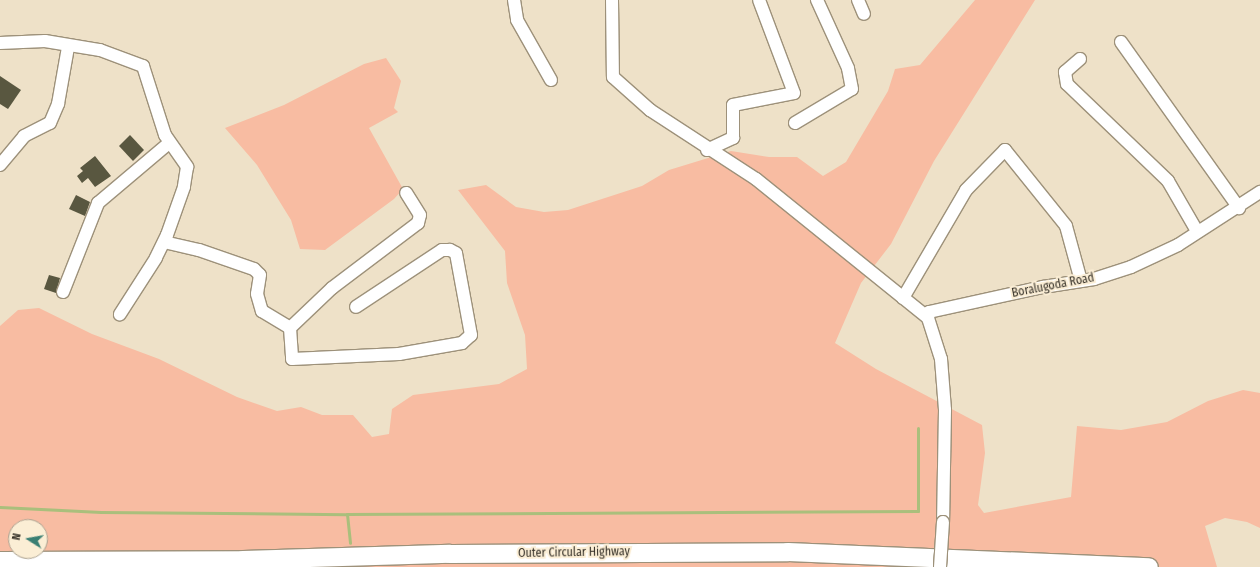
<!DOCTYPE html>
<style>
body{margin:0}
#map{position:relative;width:1260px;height:567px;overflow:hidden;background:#eee1c8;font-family:"Fira Sans Condensed",sans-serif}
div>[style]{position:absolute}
.green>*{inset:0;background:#f8bca2}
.stream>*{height:3px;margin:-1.5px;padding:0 1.5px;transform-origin:1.5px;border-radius:1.5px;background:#aabf7c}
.building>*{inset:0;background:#595740}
.roads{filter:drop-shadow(1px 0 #9d917a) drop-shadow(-1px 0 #9d917a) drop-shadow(0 1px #9d917a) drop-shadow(0 -1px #9d917a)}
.minor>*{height:12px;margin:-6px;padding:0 6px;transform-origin:6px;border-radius:6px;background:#fff}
.highway>*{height:18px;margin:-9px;padding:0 9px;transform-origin:9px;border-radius:9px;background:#fff}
.bridges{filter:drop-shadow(1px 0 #9d917a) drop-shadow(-1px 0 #9d917a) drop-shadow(0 1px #9d917a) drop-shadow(0 -1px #9d917a)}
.minor-bridge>*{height:12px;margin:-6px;padding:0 6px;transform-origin:6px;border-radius:6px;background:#fff}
span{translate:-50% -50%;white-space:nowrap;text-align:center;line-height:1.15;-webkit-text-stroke:4px #fbeed5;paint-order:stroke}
.street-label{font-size:12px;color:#363128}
.north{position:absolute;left:8px;top:519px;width:40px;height:40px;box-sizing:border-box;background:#fbeed5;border:1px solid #aca290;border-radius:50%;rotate:281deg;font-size:11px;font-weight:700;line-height:16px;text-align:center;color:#363128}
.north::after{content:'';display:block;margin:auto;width:14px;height:18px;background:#3a7f73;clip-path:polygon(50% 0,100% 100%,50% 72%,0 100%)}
</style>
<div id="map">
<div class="green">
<i style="clip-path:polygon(evenodd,975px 0,1035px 0,934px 161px,891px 244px,861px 283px,835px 343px,876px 369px,982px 425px,985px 453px,978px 505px,984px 513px,1071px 497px,1077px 426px,1121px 430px,1167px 422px,1208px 401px,1243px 390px,1260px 393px,1260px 528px,1247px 522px,1225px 518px,1205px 526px,1217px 567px,0 567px,0 326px,18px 310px,39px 308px,92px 334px,159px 359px,237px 397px,277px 411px,301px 407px,322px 415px,353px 415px,372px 437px,389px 434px,392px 409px,413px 395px,499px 384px,527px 369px,525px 335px,507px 283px,505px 251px,458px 190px,486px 185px,516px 207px,544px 212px,568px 210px,642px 186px,669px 170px,731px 151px,769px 157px,797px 157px,823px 176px,846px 162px,888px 91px,895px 69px,920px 65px,975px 0,16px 527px,40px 527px,40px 551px,16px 551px,16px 527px)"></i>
<i style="clip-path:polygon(386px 58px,401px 81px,394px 108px,398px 112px,369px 128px,403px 189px,394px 199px,325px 250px,300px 249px,291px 220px,257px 165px,225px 128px,284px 105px,364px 64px)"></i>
</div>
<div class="stream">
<i style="left:0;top:507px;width:101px;rotate:2.8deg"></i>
<i style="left:101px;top:512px;width:246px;rotate:0.5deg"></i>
<i style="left:347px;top:514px;width:571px;rotate:-0.3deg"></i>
<i style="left:918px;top:511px;width:83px;rotate:-90deg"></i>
<i style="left:347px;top:514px;width:29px;rotate:84deg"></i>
</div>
<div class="building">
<i style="clip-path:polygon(0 76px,21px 90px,8px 109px,0 104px)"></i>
<i style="clip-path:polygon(130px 135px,144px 150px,133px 161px,119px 146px)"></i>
<i style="clip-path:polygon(95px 156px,111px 176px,95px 187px,88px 178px,82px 183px,77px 176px,83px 171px,80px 168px)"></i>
<i style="clip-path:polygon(76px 195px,90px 202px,85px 216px,69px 209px)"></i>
<i style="clip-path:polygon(49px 275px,60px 278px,56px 293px,44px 289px)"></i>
</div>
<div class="roads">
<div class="minor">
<i style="left:514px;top:0;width:20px;rotate:81deg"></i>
<i style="left:517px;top:20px;width:69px;rotate:60.5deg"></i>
<i style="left:612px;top:0;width:77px;rotate:89.3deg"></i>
<i style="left:613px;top:77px;width:50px;rotate:41.7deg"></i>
<i style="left:650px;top:110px;width:126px;rotate:33.1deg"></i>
<i style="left:756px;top:179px;width:221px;rotate:38.9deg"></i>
<i style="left:928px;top:318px;width:43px;rotate:72.4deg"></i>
<i style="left:941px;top:359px;width:51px;rotate:85.5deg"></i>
<i style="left:945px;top:410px;width:112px;rotate:91deg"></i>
<i style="left:858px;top:0;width:15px;rotate:67deg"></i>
<i style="left:1121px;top:42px;width:204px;rotate:54.6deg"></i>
<i style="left:0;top:43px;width:45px;rotate:-2.5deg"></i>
<i style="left:45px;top:41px;width:56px;rotate:9.3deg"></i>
<i style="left:100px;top:50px;width:46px;rotate:20.4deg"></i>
<i style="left:143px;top:66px;width:72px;rotate:72.3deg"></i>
<i style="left:165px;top:135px;width:39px;rotate:55deg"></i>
<i style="left:187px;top:167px;width:20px;rotate:99deg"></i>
<i style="left:184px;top:187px;width:51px;rotate:109.5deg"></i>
<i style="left:167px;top:235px;width:25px;rotate:116deg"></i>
<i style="left:156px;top:258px;width:67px;rotate:122.7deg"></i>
<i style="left:1080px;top:59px;width:20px;rotate:139deg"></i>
<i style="left:1065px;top:72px;width:12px;rotate:81deg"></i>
<i style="left:1067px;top:84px;width:140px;rotate:43.8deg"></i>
<i style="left:1168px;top:181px;width:58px;rotate:59.9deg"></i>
<i style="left:795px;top:123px;width:66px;rotate:-30.8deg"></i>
<i style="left:852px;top:89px;width:21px;rotate:-101deg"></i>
<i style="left:848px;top:68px;width:75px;rotate:-114.5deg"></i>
<i style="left:707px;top:150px;width:29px;rotate:-25deg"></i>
<i style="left:733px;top:138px;width:33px;rotate:-90deg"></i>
<i style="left:733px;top:105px;width:62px;rotate:-11.1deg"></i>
<i style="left:794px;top:93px;width:99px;rotate:-110.6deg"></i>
<i style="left:0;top:165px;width:38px;rotate:-50deg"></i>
<i style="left:24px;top:136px;width:29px;rotate:-27deg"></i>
<i style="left:50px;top:123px;width:21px;rotate:-67deg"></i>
<i style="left:58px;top:104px;width:58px;rotate:-80deg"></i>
<i style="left:164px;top:242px;width:36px;rotate:13deg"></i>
<i style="left:199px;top:250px;width:58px;rotate:19.1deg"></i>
<i style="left:254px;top:269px;width:8px;rotate:45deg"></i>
<i style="left:260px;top:275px;width:19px;rotate:99deg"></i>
<i style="left:257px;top:294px;width:18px;rotate:74deg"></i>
<i style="left:262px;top:311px;width:33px;rotate:31deg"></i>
<i style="left:290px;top:328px;width:31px;rotate:86deg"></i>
<i style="left:292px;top:359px;width:107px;rotate:-2.7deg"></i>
<i style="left:399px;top:354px;width:64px;rotate:-9.9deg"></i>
<i style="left:462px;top:343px;width:12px;rotate:-42deg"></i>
<i style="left:471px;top:335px;width:83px;rotate:-100.4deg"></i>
<i style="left:456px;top:253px;width:7px;rotate:-153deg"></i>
<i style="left:450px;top:250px;width:8px;rotate:180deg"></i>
<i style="left:442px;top:250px;width:103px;rotate:146.5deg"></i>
<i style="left:63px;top:292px;width:96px;rotate:-68.5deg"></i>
<i style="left:98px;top:203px;width:93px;rotate:-40.2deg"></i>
<i style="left:903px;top:298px;width:125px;rotate:-59.7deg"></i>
<i style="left:966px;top:190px;width:56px;rotate:-45.7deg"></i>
<i style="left:1005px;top:150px;width:97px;rotate:51.2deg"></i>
<i style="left:1066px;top:226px;width:57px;rotate:74.7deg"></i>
<i style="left:928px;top:318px;width:6px;rotate:-81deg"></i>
<i style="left:929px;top:312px;width:117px;rotate:-12.4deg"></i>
<i style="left:1043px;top:287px;width:52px;rotate:-8.9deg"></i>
<i style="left:1094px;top:279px;width:39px;rotate:-18deg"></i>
<i style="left:1131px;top:267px;width:52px;rotate:-25.1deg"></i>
<i style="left:1178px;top:245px;width:98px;rotate:-32.9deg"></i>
<i style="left:290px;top:328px;width:58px;rotate:-43.6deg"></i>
<i style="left:332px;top:288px;width:108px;rotate:-37.1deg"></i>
<i style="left:418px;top:223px;width:8px;rotate:-76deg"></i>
<i style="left:420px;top:215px;width:26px;rotate:-122deg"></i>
</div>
<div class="highway">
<i style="left:0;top:561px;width:243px;rotate:-0.2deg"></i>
<i style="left:243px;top:560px;width:207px;rotate:-1.7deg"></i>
<i style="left:450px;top:554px;width:338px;rotate:-0.3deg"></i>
<i style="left:788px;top:552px;width:361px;rotate:2.4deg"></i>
</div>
</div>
<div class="bridges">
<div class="minor-bridge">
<i style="left:940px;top:567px;width:45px;rotate:-86.2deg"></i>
</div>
</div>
<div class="street-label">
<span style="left:1053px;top:286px;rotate:-11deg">Boralugoda Road</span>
<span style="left:574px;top:553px;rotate:-1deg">Outer Circular Highway</span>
</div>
<div class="north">N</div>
</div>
